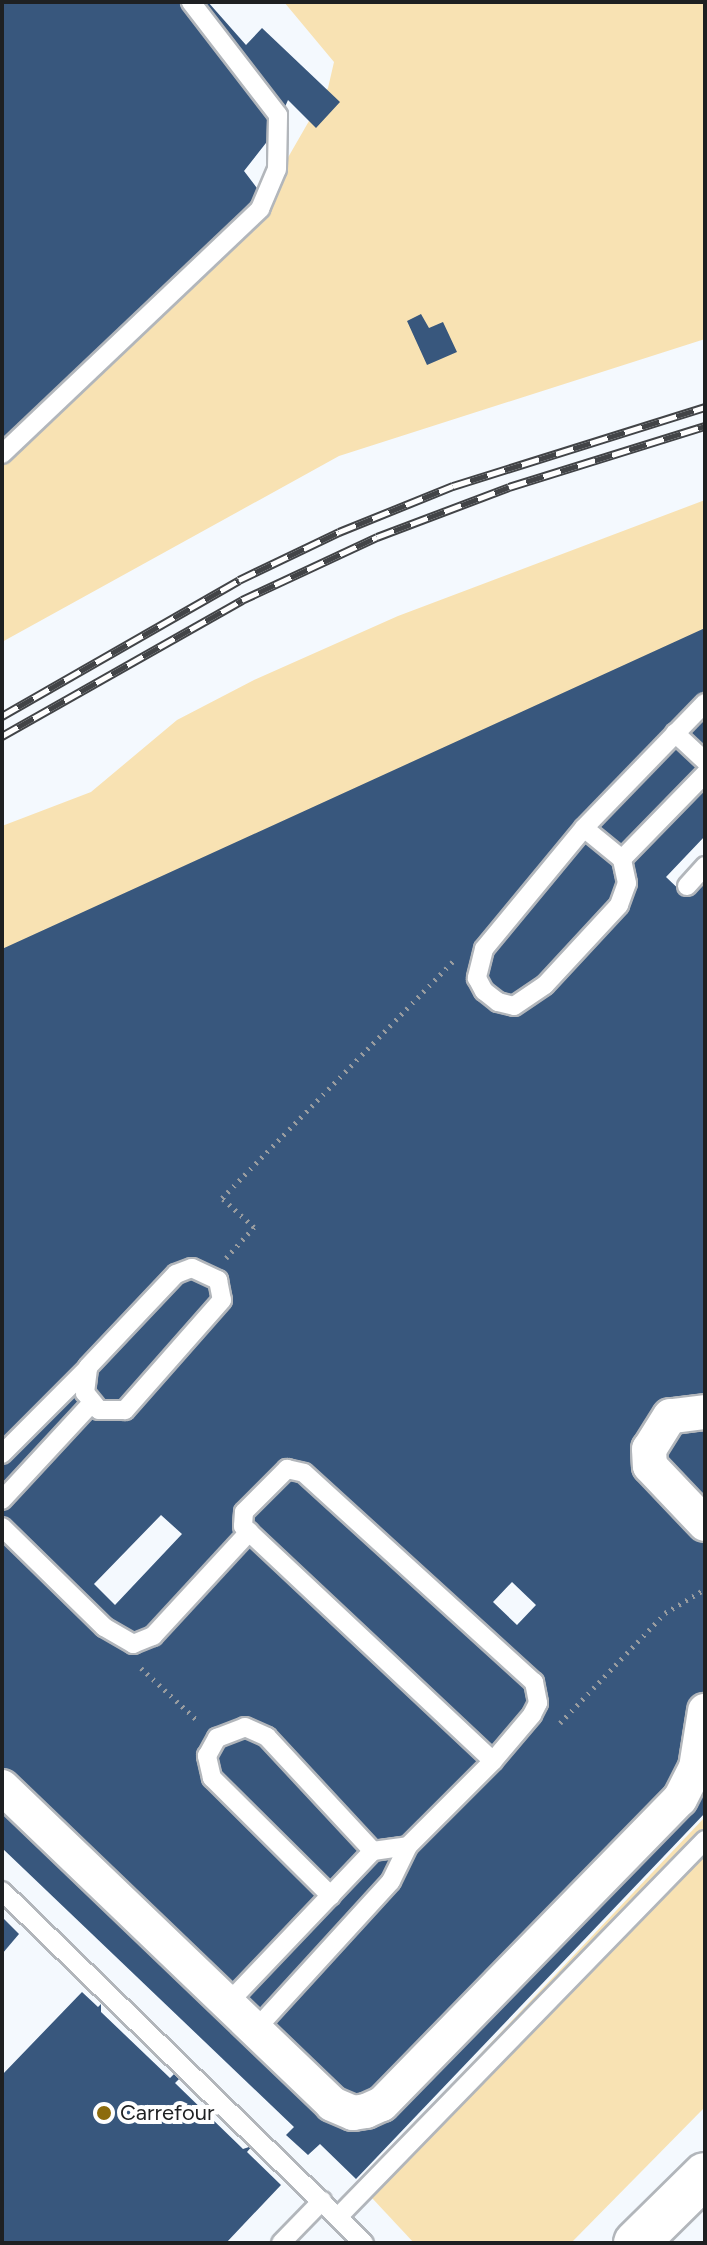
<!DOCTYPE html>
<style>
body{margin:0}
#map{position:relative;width:707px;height:2245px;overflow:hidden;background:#f4f9fe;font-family:Figtree,sans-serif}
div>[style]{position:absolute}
.green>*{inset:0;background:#f8e2b3}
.building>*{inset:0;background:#38577d}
.path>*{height:5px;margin-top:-2.5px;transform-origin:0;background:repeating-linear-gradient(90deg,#989ca0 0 2px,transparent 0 8px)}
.roads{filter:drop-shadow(2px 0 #b2b6bb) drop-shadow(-2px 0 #b2b6bb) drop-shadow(0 2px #b2b6bb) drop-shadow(0 -2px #b2b6bb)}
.service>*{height:18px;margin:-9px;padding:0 9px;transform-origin:9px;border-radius:9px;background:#fff}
.minor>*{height:34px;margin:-17px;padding:0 17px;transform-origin:17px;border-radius:17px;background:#fff}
.tertiary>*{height:44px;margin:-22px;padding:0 22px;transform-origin:22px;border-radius:22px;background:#fff}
.rail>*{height:9px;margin-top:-4.5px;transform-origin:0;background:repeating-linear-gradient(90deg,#fff 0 18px,#424447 0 36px);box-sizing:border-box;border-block:2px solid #424447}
.dots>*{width:22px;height:22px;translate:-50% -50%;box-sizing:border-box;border:4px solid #fff;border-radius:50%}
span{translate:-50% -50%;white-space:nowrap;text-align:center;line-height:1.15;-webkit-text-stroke:8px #fff;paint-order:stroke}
.poi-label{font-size:22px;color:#1e2022}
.left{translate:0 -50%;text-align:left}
.frame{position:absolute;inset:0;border:4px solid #1e2022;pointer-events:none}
</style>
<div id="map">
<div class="green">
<i style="clip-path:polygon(284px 2px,705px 2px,705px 339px,339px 456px,2px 642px,2px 449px,234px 241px,271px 187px,328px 88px,334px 62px)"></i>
<i style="clip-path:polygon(705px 500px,705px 636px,2px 955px,2px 826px,91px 792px,177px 720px,254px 680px,398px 616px)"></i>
<i style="clip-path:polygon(705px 1817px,705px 2107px,571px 2243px,414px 2243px,358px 2183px)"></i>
</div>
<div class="building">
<i style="clip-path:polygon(2px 2px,208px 2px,246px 45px,262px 28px,340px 102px,316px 128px,288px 100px,273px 134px,244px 171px,260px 192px,2px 460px)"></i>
<i style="clip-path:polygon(421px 314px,429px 328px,443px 322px,457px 352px,427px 365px,407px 321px)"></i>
<i style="clip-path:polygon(evenodd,705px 628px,705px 836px,666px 877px,687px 897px,705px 878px,705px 1813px,356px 2179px,320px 2144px,308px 2155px,286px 2135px,294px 2127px,2px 1848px,2px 949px,705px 628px,161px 1515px,182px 1534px,115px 1605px,94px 1584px,161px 1515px,705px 628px,512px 1582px,536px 1605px,517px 1625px,493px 1602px,512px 1582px)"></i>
<i style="clip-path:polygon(2px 1917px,19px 1934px,2px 1954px)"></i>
<i style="clip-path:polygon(82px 1992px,98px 2007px,101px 2004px,101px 2012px,170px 2078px,175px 2073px,180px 2078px,175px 2083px,243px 2149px,252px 2146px,247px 2152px,281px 2185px,226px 2243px,2px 2243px,2px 2075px)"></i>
</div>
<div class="path">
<i style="left:226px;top:1258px;width:42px;rotate:-47.9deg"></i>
<i style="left:254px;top:1227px;width:43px;rotate:-137.8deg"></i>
<i style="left:222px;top:1198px;width:335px;rotate:-45.7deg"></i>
<i style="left:141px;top:1668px;width:78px;rotate:42.9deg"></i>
<i style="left:560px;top:1723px;width:152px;rotate:-46.3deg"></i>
<i style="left:665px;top:1613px;width:47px;rotate:-31deg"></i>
</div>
<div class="roads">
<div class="service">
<i style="left:2px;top:454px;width:356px;rotate:-43.5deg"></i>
<i style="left:260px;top:209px;width:43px;rotate:-67deg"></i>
<i style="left:277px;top:169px;width:54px;rotate:-88.9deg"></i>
<i style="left:278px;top:115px;width:143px;rotate:-127.6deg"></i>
<i style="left:705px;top:703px;width:174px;rotate:134.1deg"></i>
<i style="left:584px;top:828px;width:157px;rotate:129.6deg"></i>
<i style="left:484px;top:949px;width:30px;rotate:104deg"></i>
<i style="left:477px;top:978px;width:15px;rotate:62deg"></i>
<i style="left:484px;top:991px;width:18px;rotate:38deg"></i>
<i style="left:498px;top:1002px;width:16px;rotate:14deg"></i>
<i style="left:514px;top:1006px;width:37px;rotate:-34deg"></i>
<i style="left:545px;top:985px;width:109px;rotate:-47.2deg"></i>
<i style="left:619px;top:905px;width:23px;rotate:-70deg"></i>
<i style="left:627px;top:883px;width:25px;rotate:-102deg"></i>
<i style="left:622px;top:859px;width:119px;rotate:-45.7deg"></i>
<i style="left:675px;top:733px;width:41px;rotate:43deg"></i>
<i style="left:584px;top:828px;width:49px;rotate:39.2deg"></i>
<i style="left:687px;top:886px;width:27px;rotate:-48deg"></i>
<i style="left:192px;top:1268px;width:29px;rotate:25deg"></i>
<i style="left:218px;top:1280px;width:20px;rotate:79deg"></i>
<i style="left:222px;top:1300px;width:147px;rotate:131.4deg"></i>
<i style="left:125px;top:1410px;width:26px;rotate:180deg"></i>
<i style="left:99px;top:1410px;width:22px;rotate:-129deg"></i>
<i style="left:85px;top:1393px;width:26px;rotate:-83deg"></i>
<i style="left:88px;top:1367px;width:128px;rotate:-46.6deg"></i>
<i style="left:176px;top:1274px;width:17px;rotate:-21deg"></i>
<i style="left:2px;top:1454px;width:122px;rotate:-45deg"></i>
<i style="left:287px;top:1469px;width:17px;rotate:13deg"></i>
<i style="left:304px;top:1473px;width:311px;rotate:42.3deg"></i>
<i style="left:534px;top:1682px;width:21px;rotate:79deg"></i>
<i style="left:538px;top:1703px;width:13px;rotate:117deg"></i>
<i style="left:532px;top:1715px;width:60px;rotate:130.3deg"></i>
<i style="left:493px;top:1761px;width:343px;rotate:-136.8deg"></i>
<i style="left:243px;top:1526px;width:14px;rotate:-86deg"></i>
<i style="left:244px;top:1512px;width:61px;rotate:-45deg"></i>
<i style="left:2px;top:1500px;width:131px;rotate:-47.2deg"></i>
<i style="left:2px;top:1527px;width:143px;rotate:44.4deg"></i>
<i style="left:104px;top:1627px;width:34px;rotate:30deg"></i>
<i style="left:133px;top:1644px;width:22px;rotate:-22deg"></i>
<i style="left:153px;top:1636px;width:142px;rotate:-47.3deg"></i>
<i style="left:2px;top:1891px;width:505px;rotate:44.2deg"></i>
<i style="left:331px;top:1896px;width:168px;rotate:-135.2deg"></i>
<i style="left:212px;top:1778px;width:23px;rotate:-103deg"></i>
<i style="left:207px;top:1756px;width:21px;rotate:-61deg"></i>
<i style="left:217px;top:1738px;width:30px;rotate:-21deg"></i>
<i style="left:245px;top:1727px;width:24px;rotate:24deg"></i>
<i style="left:267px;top:1737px;width:156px;rotate:47.1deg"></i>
<i style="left:228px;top:2003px;width:210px;rotate:-46.4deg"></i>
<i style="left:373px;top:1851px;width:35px;rotate:-8deg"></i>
<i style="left:256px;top:2029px;width:200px;rotate:-47.6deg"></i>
<i style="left:391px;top:1881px;width:39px;rotate:-64deg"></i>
<i style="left:408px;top:1846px;width:120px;rotate:-45deg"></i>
<i style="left:338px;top:2217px;width:526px;rotate:-45.77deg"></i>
<i style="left:281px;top:2243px;width:59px;rotate:-45.7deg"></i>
</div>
<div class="minor">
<i style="left:705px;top:1412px;width:35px;rotate:173deg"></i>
<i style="left:670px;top:1416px;width:39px;rotate:122deg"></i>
<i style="left:649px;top:1449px;width:17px;rotate:87deg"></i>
<i style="left:650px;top:1466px;width:80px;rotate:46.5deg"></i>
<i style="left:2px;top:1787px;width:458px;rotate:43.8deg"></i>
<i style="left:332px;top:2104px;width:23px;rotate:23deg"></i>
<i style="left:353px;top:2113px;width:13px;rotate:-9deg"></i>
<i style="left:366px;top:2111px;width:17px;rotate:-24deg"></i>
<i style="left:382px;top:2104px;width:426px;rotate:-45.7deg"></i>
<i style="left:680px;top:1799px;width:35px;rotate:-63deg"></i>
<i style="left:696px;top:1768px;width:58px;rotate:-81deg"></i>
</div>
<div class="tertiary">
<i style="left:636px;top:2243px;width:97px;rotate:-44.6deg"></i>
</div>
</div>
<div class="rail">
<i style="left:2px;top:716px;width:273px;rotate:-29.8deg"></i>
<i style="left:239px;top:580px;width:111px;rotate:-25.6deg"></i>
<i style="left:339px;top:532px;width:123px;rotate:-22deg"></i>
<i style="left:453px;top:486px;width:264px;rotate:-17.4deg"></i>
<i style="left:2px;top:736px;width:276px;rotate:-29.5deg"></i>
<i style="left:242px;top:600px;width:149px;rotate:-25deg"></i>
<i style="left:377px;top:537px;width:141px;rotate:-20.7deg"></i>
<i style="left:509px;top:487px;width:205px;rotate:-17.3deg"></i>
</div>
<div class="dots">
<i style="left:104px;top:2113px;background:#8c6b0c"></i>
</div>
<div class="poi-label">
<span class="left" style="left:120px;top:2113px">Carrefour</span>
</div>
<div class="frame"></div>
</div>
